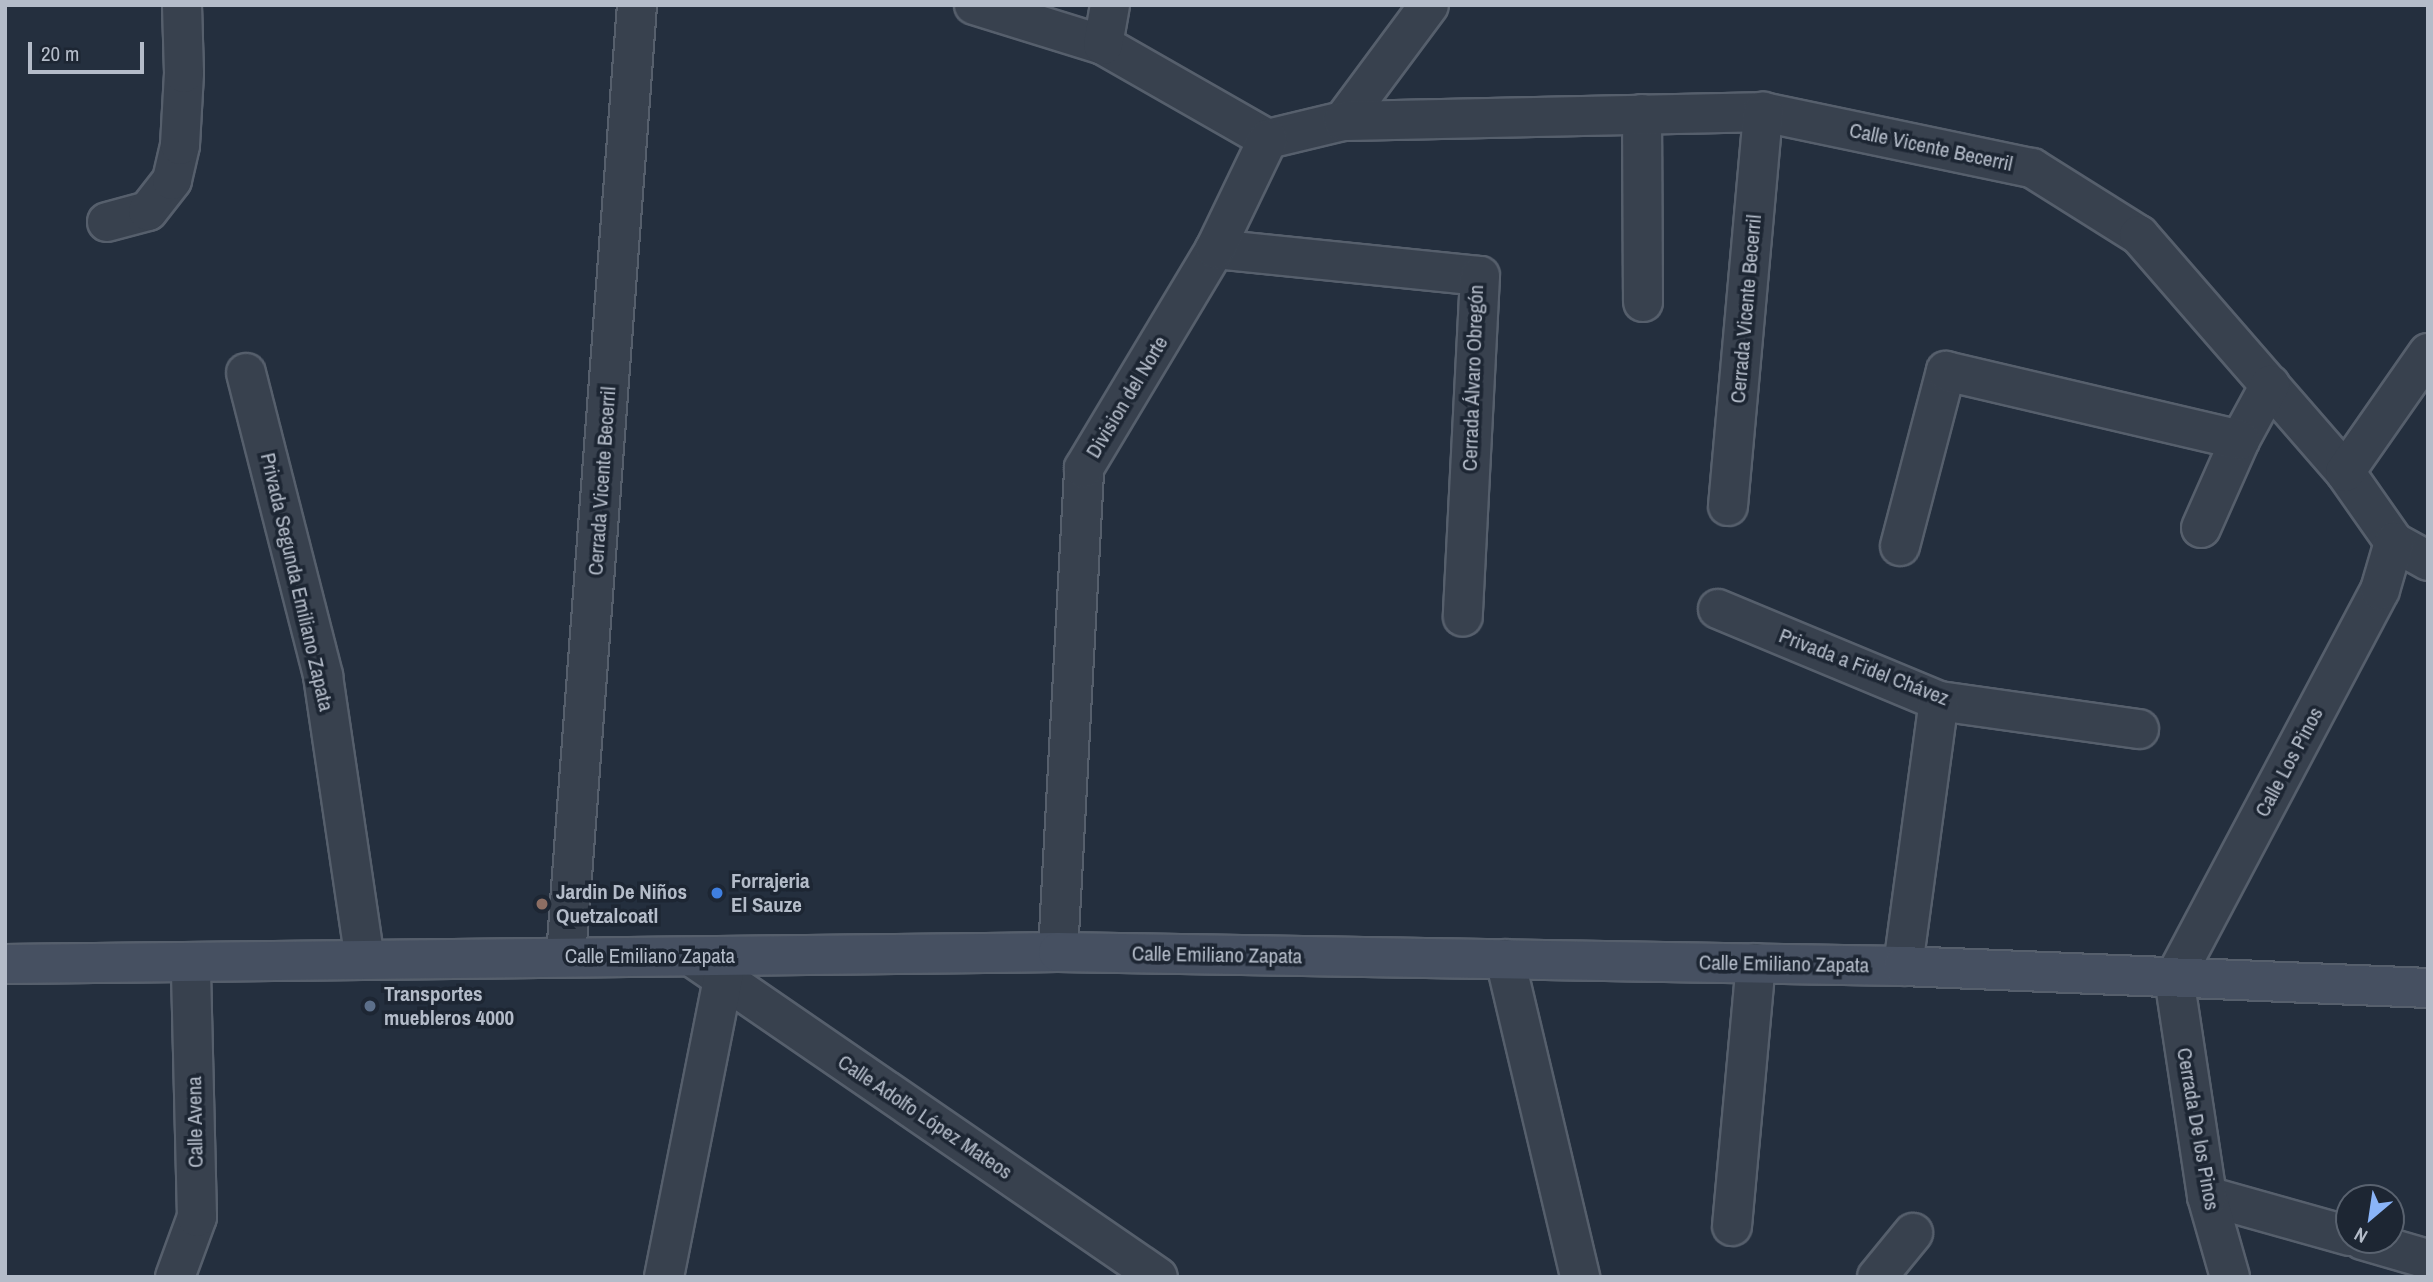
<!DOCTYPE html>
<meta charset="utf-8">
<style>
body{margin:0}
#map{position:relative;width:2433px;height:1282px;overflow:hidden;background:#242f3e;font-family:"Archivo Narrow",sans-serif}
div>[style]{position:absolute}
.roads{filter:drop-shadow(2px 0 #565f6c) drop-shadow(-2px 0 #565f6c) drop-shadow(0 2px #565f6c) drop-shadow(0 -2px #565f6c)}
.street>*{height:38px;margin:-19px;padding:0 19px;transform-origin:19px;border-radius:19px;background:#38414e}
.secondary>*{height:38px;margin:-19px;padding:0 19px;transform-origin:19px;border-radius:19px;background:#465061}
.dots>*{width:19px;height:19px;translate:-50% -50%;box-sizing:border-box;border:4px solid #1d2633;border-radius:50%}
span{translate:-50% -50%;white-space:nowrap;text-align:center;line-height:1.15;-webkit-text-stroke:7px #1d2633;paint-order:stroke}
.street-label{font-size:21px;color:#b4bcc9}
.poi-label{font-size:21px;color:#b4bcc9;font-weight:700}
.left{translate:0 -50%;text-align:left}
.frame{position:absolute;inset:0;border:7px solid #b4bcc9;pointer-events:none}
.north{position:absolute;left:2335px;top:1184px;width:70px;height:70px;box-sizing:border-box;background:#1d2633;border:2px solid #59626f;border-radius:50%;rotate:209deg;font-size:19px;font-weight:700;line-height:28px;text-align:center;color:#b4bcc9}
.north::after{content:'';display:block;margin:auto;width:24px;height:32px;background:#8ab4f8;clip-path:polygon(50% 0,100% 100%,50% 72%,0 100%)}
.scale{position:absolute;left:28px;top:42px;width:116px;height:32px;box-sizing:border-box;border:4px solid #b4bcc9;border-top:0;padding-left:9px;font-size:21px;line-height:24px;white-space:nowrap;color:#b4bcc9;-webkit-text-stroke:5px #1d2633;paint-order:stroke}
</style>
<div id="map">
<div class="roads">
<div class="street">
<i style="left:974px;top:5px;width:135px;rotate:17.2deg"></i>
<i style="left:1103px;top:45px;width:190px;rotate:29.7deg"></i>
<i style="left:1103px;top:45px;width:41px;rotate:-80.1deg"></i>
<i style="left:1642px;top:114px;width:188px;rotate:89.7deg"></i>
<i style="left:1343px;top:121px;width:144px;rotate:-53.4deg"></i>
<i style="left:1268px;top:139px;width:77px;rotate:-13.5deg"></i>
<i style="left:1343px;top:121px;width:420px;rotate:-1.2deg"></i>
<i style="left:1763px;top:112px;width:275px;rotate:11.8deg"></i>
<i style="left:2032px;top:168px;width:126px;rotate:32.1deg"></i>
<i style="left:2139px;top:235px;width:314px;rotate:49deg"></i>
<i style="left:2345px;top:472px;width:85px;rotate:55deg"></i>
<i style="left:2394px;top:542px;width:39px;rotate:29deg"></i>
<i style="left:107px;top:222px;width:42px;rotate:-15deg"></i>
<i style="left:148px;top:211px;width:39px;rotate:-52deg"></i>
<i style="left:172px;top:180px;width:36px;rotate:-77deg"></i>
<i style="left:180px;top:145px;width:72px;rotate:-86.8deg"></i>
<i style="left:184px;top:73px;width:68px;rotate:-91.7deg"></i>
<i style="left:1215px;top:249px;width:266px;rotate:5.8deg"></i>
<i style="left:1480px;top:276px;width:341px;rotate:92.9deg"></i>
<i style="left:246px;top:373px;width:313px;rotate:75.7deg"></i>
<i style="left:323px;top:676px;width:286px;rotate:81.6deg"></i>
<i style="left:2345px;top:472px;width:145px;rotate:-55.1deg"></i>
<i style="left:1728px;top:506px;width:396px;rotate:-84.9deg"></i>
<i style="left:2201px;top:528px;width:96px;rotate:-66.1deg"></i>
<i style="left:2240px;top:440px;width:63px;rotate:-61.4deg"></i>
<i style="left:1900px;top:546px;width:181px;rotate:-75.3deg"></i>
<i style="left:1946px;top:371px;width:302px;rotate:13.2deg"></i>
<i style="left:1718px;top:609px;width:239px;rotate:22.6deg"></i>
<i style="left:1939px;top:701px;width:202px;rotate:8deg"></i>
<i style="left:1058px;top:952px;width:485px;rotate:-86.9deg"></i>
<i style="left:1084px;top:468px;width:255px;rotate:-59.1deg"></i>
<i style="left:1215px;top:249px;width:122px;rotate:-64.3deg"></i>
<i style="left:566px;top:956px;width:954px;rotate:-85.73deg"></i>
<i style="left:692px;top:957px;width:565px;rotate:34.48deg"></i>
<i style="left:1505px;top:959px;width:327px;rotate:76.7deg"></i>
<i style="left:1903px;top:966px;width:267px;rotate:-82.3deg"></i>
<i style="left:2207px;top:1196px;width:148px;rotate:15.7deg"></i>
<i style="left:1732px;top:1226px;width:264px;rotate:-84.8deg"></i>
<i style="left:2362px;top:1240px;width:69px;rotate:16.1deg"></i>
<i style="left:175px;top:1277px;width:64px;rotate:-69.9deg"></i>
<i style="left:197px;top:1217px;width:253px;rotate:-91.4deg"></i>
<i style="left:664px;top:1277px;width:305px;rotate:-78.8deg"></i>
<i style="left:1877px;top:1277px;width:57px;rotate:-50.7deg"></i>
<i style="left:2230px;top:1277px;width:84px;rotate:-105.9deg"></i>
<i style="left:2207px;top:1196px;width:219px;rotate:-98.6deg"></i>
<i style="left:2174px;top:979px;width:440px;rotate:-62.1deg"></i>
<i style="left:2380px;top:590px;width:50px;rotate:-73.7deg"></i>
</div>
<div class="secondary">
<i style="left:5px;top:964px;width:1053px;rotate:-0.65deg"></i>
<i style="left:1058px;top:952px;width:845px;rotate:0.95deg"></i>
<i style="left:1903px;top:966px;width:525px;rotate:2.4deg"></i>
</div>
</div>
<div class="dots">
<i style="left:717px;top:893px;background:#3f7fe0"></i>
<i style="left:542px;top:904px;background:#8d6e63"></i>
<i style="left:370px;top:1006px;background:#5c6f8a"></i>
</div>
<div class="street-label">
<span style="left:1931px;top:147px;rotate:12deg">Calle Vicente Becerril</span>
<span style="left:1746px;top:309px;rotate:-85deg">Cerrada Vicente Becerril</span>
<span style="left:1473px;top:378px;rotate:-88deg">Cerrada Álvaro Obregón</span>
<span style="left:1127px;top:397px;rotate:-59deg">Division del Norte</span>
<span style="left:602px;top:481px;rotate:-86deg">Cerrada Vicente Becerril</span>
<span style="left:297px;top:582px;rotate:77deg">Privada Segunda Emiliano Zapata</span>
<span style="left:1864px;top:667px;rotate:21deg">Privada a Fidel Chávez</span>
<span style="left:2289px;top:762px;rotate:-62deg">Calle Los Pinos</span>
<span style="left:1217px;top:955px;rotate:1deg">Calle Emiliano Zapata</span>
<span style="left:650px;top:956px">Calle Emiliano Zapata</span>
<span style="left:1784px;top:964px;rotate:1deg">Calle Emiliano Zapata</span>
<span style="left:925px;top:1117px;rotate:34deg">Calle Adolfo López Mateos</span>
<span style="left:195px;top:1122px;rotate:-91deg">Calle Avena</span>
<span style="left:2198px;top:1129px;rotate:80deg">Cerrada De los Pinos</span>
</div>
<div class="poi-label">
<span class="left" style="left:731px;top:893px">Forrajeria<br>El Sauze</span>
<span class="left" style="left:556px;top:904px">Jardin De Niños<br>Quetzalcoatl</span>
<span class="left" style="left:384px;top:1006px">Transportes<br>muebleros 4000</span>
</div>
<div class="frame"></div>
<div class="north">N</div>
<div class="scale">20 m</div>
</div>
